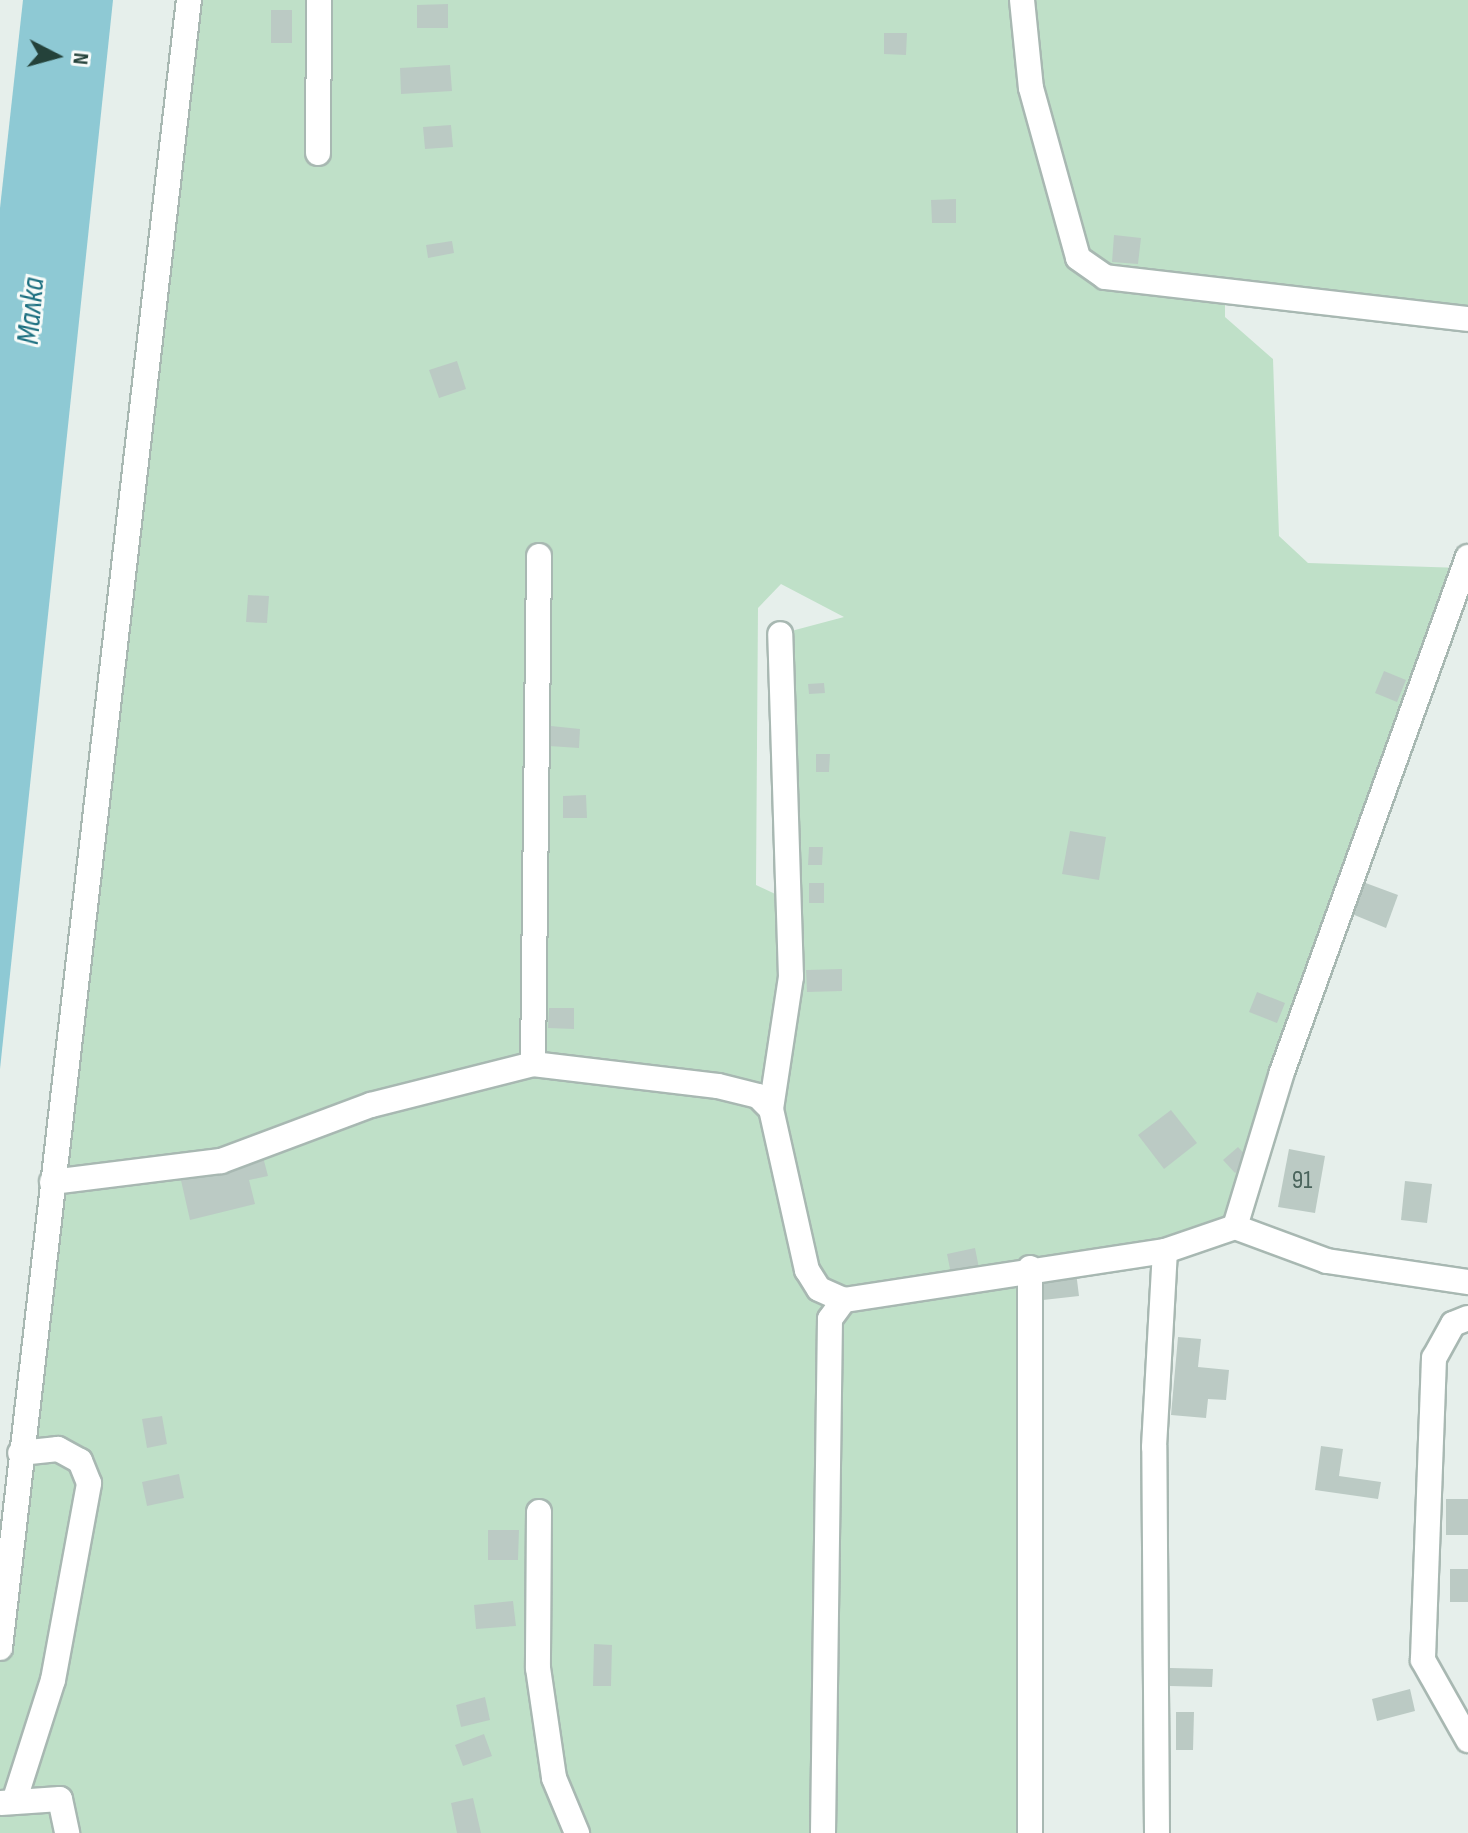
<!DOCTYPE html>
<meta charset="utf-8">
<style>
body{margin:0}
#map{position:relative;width:1468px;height:1833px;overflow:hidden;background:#e6efeb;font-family:"Sofia Sans Condensed",sans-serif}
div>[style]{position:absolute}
.green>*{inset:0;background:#bfe0c8}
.water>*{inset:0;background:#8ec9d4}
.building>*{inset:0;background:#bbcac4}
.roads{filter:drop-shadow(2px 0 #a8b8b2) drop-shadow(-2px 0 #a8b8b2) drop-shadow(0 2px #a8b8b2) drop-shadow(0 -2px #a8b8b2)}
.minor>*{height:24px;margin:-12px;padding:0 12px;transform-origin:12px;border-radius:12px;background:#fff}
span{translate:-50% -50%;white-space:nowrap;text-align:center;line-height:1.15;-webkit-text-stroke:6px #f7fbf9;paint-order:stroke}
.number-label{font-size:26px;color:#4a645c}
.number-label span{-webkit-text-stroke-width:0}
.water-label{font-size:32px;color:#1c6f80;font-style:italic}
.north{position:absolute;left:16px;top:16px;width:80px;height:80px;-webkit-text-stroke:6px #f7fbf9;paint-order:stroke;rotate:96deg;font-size:22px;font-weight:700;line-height:32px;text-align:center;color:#24423a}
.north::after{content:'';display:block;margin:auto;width:28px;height:36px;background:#24423a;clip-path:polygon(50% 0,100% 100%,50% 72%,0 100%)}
</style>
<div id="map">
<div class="green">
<i style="clip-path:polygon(evenodd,189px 0,1468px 0,1468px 319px,1225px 291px,1225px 317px,1273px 359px,1279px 536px,1308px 563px,1462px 568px,1235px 1227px,1030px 1268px,1030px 1833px,0 1833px,0 1648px,189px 0,781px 584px,844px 617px,780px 634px,788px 900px,756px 885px,758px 608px,781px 584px)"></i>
</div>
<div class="water">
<i style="clip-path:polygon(23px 0,113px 0,0 1069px,0 208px)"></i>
</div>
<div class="building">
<i style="clip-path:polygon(448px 4px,448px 28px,417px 28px,417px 5px)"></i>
<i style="clip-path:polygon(271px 10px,292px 10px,292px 43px,271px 43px)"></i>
<i style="clip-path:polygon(884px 33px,907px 33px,906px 55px,884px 54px)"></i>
<i style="clip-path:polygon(450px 65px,452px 91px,401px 94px,400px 68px)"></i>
<i style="clip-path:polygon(451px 125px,453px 147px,425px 149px,423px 127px)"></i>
<i style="clip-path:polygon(956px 199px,956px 223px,932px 223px,931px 200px)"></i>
<i style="clip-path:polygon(1114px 235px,1141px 238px,1138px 264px,1112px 262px)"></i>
<i style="clip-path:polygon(452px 241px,454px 253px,428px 258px,426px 245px)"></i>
<i style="clip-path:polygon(457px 361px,466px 389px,439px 398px,429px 370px)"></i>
<i style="clip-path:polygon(248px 595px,269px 596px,267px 623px,246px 622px)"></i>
<i style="clip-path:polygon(1384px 671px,1406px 680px,1397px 702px,1375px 693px)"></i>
<i style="clip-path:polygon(824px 683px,825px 693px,809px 694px,808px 684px)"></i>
<i style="clip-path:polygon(551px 726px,580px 729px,579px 748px,549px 746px)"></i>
<i style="clip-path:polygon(816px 754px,830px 754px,829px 772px,816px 772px)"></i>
<i style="clip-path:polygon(586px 795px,587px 818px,563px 818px,563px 796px)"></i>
<i style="clip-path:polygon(1070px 831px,1106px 837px,1099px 880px,1062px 874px)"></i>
<i style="clip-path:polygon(809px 847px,823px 847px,822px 865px,808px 865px)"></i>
<i style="clip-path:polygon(1363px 882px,1398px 895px,1386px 928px,1352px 914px)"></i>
<i style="clip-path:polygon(809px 883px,824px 883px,824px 903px,809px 903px)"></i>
<i style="clip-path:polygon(842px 969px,842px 991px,807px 992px,806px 970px)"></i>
<i style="clip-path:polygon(1257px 992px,1285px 1003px,1277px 1023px,1249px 1012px)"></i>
<i style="clip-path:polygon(549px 1008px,574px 1008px,574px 1029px,548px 1028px)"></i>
<i style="clip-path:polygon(1171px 1110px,1197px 1143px,1164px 1169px,1138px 1135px)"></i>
<i style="clip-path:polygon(1238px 1147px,1250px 1160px,1235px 1173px,1223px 1160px)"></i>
<i style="clip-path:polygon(1289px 1149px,1325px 1156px,1315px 1213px,1278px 1207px)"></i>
<i style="clip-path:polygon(263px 1157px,268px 1176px,249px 1180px,255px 1204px,190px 1220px,180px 1176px)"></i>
<i style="clip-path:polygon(1405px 1181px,1432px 1184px,1427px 1223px,1401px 1220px)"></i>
<i style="clip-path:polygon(975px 1248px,979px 1268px,951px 1274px,947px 1254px)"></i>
<i style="clip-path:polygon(1076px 1272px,1079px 1296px,1043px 1300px,1041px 1275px)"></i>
<i style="clip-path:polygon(1178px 1337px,1201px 1339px,1198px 1367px,1229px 1370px,1226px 1400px,1208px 1399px,1206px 1418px,1171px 1415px)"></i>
<i style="clip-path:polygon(162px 1416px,167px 1444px,147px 1448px,142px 1419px)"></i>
<i style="clip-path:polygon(1321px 1446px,1343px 1449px,1339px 1476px,1381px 1482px,1378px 1499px,1315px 1490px)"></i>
<i style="clip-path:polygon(179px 1474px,184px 1498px,147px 1506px,142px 1482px)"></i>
<i style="clip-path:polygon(1446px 1499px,1468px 1499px,1468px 1535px,1446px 1535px)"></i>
<i style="clip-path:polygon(488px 1530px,519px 1530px,518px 1560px,488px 1560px)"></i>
<i style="clip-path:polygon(1450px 1569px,1468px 1569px,1468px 1602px,1450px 1602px)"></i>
<i style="clip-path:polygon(513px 1601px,516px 1626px,476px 1629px,474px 1605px)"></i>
<i style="clip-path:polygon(594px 1644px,612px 1645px,611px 1686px,593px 1686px)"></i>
<i style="clip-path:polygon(1170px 1668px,1213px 1669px,1212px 1687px,1170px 1686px)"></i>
<i style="clip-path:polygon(1410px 1689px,1415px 1711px,1377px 1721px,1372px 1699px)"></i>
<i style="clip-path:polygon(485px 1697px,490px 1720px,461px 1727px,456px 1705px)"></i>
<i style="clip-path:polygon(1176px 1712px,1194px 1712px,1193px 1750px,1176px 1750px)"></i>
<i style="clip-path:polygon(484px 1734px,492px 1756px,463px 1766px,455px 1745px)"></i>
<i style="clip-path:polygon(473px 1798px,481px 1833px,457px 1833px,451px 1803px)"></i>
</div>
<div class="roads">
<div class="minor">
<i style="left:1022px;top:0;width:88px;rotate:84.2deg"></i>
<i style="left:1031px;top:88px;width:176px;rotate:74.5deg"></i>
<i style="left:1078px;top:258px;width:33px;rotate:35deg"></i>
<i style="left:1105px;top:277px;width:365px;rotate:6.6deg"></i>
<i style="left:318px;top:153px;width:153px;rotate:-89.6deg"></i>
<i style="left:1468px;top:557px;width:548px;rotate:109.86deg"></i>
<i style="left:1282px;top:1072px;width:162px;rotate:106.9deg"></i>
<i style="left:1235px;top:1227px;width:98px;rotate:20.3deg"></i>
<i style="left:1327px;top:1261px;width:143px;rotate:8.5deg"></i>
<i style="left:533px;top:1064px;width:508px;rotate:-89.32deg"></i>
<i style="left:771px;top:1109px;width:134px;rotate:-81.4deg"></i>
<i style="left:791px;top:977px;width:343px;rotate:-91.8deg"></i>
<i style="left:52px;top:1182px;width:170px;rotate:-7.1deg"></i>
<i style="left:221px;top:1161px;width:160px;rotate:-20.5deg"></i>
<i style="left:371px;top:1105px;width:167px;rotate:-14.2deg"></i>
<i style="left:533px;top:1064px;width:186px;rotate:6.8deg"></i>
<i style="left:718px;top:1086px;width:41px;rotate:14deg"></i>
<i style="left:758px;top:1096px;width:18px;rotate:45deg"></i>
<i style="left:771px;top:1109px;width:165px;rotate:77.4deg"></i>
<i style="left:807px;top:1270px;width:22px;rotate:58deg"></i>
<i style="left:819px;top:1289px;width:27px;rotate:24deg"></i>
<i style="left:1030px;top:1268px;width:565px;rotate:90deg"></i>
<i style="left:1468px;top:1318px;width:16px;rotate:158deg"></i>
<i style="left:1453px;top:1324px;width:39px;rotate:119deg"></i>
<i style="left:1434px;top:1358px;width:302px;rotate:92.1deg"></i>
<i style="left:1423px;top:1660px;width:92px;rotate:60.6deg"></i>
<i style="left:539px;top:1512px;width:156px;rotate:90.4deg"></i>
<i style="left:538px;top:1668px;width:111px;rotate:81.7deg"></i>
<i style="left:554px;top:1778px;width:60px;rotate:67.3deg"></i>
<i style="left:0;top:1648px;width:1659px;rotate:-83.46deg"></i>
<i style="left:14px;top:1802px;width:128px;rotate:-72.3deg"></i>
<i style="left:53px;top:1680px;width:200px;rotate:-79.6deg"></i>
<i style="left:89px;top:1483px;width:24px;rotate:-112deg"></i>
<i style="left:80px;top:1461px;width:25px;rotate:-151deg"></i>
<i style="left:58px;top:1449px;width:38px;rotate:174deg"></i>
<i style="left:1px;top:1803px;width:59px;rotate:-3.9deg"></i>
<i style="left:60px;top:1799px;width:35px;rotate:78deg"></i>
<i style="left:823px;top:1833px;width:514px;rotate:-89.22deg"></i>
<i style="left:830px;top:1319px;width:24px;rotate:-54deg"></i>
<i style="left:844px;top:1300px;width:325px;rotate:-8.7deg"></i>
<i style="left:1165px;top:1251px;width:74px;rotate:-18.9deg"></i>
<i style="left:1157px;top:1833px;width:386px;rotate:-90.4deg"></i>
<i style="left:1154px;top:1447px;width:196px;rotate:-86.8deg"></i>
</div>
</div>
<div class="number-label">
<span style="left:1302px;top:1181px">91</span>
</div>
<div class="water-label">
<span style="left:32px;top:311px;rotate:-85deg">Малка</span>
</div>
<div class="north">N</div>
</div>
